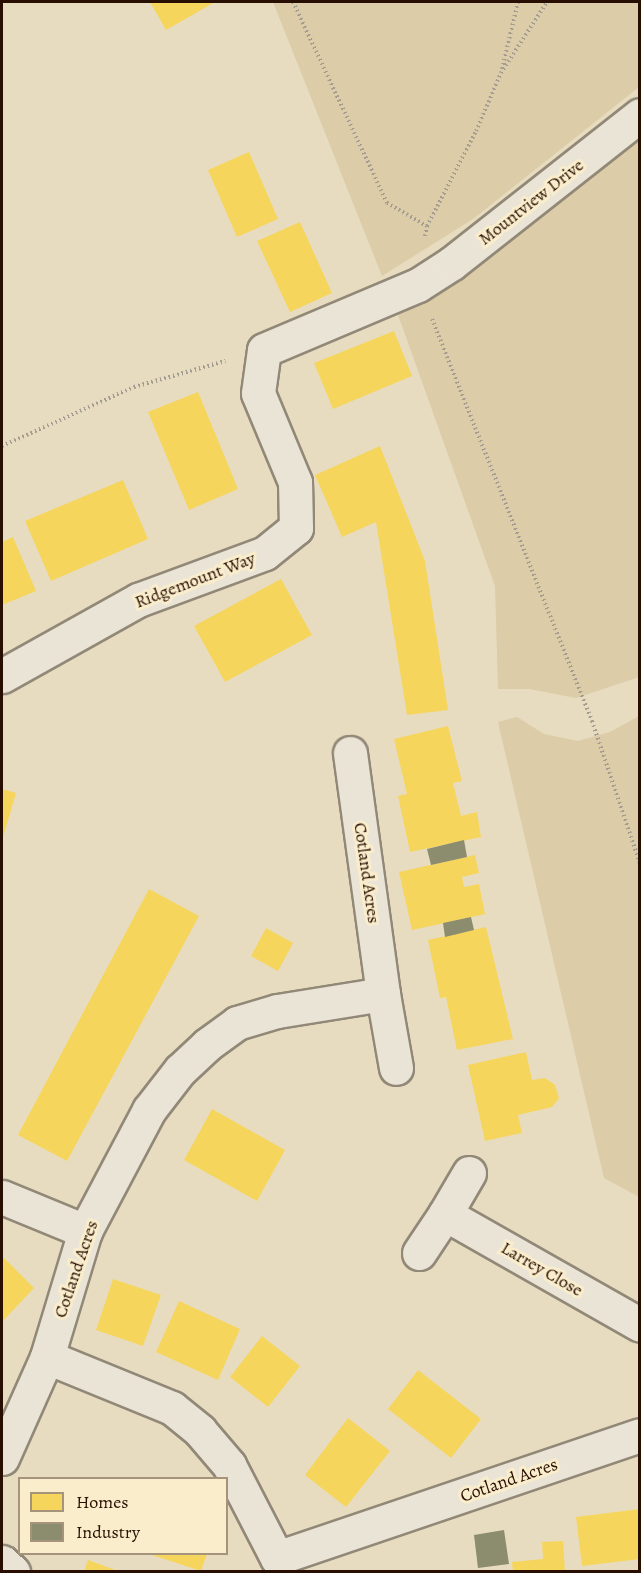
<!DOCTYPE html>
<style>
body{margin:0}
#map{position:relative;width:641px;height:1573px;overflow:hidden;background:#e7dcc0;font-family:Alegreya,serif}
div>[style]{position:absolute}
.green>*{inset:0;background:#dccca7}
.homes>*{inset:0;background:#f6d55c}
.industry>*{inset:0;background:#8c8c6e}
.path>*{height:4px;margin-top:-2px;transform-origin:0;background:repeating-linear-gradient(90deg,#a39c91 0 1.5px,transparent 0 4.5px)}
.roads{filter:drop-shadow(2px 0 #928877) drop-shadow(-2px 0 #928877) drop-shadow(0 2px #928877) drop-shadow(0 -2px #928877)}
.minor>*{height:33px;margin:-16.5px;padding:0 16.5px;transform-origin:16.5px;border-radius:16.5px;background:#eae4d7}
span{translate:-50% -50%;white-space:nowrap;text-align:center;line-height:1.15;-webkit-text-stroke:6px #f9edcc;paint-order:stroke}
.street-label{font-size:18px;color:#280e01}
.frame{position:absolute;inset:0;border:3px solid #280e01;pointer-events:none}
.legend{position:absolute;left:18px;top:1477px;width:210px;height:78px;box-sizing:border-box;background:#f9edcc;border:2px solid #a5947b;margin:0;padding:8px 10px;list-style:none;font-size:18px;color:#280e01}
.legend li{display:flex;align-items:center;gap:12px;height:30px}
.legend b{width:30px;border:2px solid #a5947b}
</style>
<div id="map">
<div class="green">
<i style="clip-path:polygon(273px 2px,639px 2px,639px 87px,473px 219px,382px 276px)"></i>
<i style="clip-path:polygon(639px 133px,639px 677px,576px 698px,529px 689px,498px 689px,495px 586px,397px 312px,491px 258px,564px 194px)"></i>
<i style="clip-path:polygon(639px 716px,639px 1197px,604px 1178px,498px 722px,517px 717px,544px 734px,578px 741px,610px 732px)"></i>
</div>
<div class="homes">
<i style="clip-path:polygon(150px 2px,215px 2px,166px 30px)"></i>
<i style="clip-path:polygon(249px 152px,278px 219px,237px 237px,208px 170px)"></i>
<i style="clip-path:polygon(300px 222px,332px 293px,290px 312px,257px 241px)"></i>
<i style="clip-path:polygon(394px 331px,412px 376px,333px 409px,314px 363px)"></i>
<i style="clip-path:polygon(198px 392px,238px 489px,189px 510px,148px 412px)"></i>
<i style="clip-path:polygon(380px 446px,425px 561px,448px 710px,407px 715px,376px 522px,342px 537px,315px 475px)"></i>
<i style="clip-path:polygon(123px 480px,148px 539px,51px 581px,25px 521px)"></i>
<i style="clip-path:polygon(13px 537px,36px 591px,2px 605px,2px 542px)"></i>
<i style="clip-path:polygon(281px 579px,312px 635px,225px 682px,194px 626px)"></i>
<i style="clip-path:polygon(448px 726px,462px 781px,453px 783px,461px 816px,477px 812px,481px 837px,410px 852px,398px 796px,407px 794px,394px 739px)"></i>
<i style="clip-path:polygon(2px 789px,16px 793px,2px 841px)"></i>
<i style="clip-path:polygon(475px 855px,479px 873px,462px 877px,464px 887px,479px 884px,485px 914px,412px 930px,399px 872px)"></i>
<i style="clip-path:polygon(149px 889px,199px 916px,67px 1161px,18px 1135px)"></i>
<i style="clip-path:polygon(486px 927px,513px 1039px,457px 1050px,446px 997px,440px 998px,428px 940px)"></i>
<i style="clip-path:polygon(266px 928px,293px 943px,278px 971px,251px 956px)"></i>
<i style="clip-path:polygon(526px 1052px,532px 1080px,545px 1078px,555px 1085px,559px 1098px,552px 1107px,518px 1115px,522px 1133px,485px 1141px,468px 1065px)"></i>
<i style="clip-path:polygon(212px 1109px,285px 1150px,257px 1201px,184px 1160px)"></i>
<i style="clip-path:polygon(2px 1256px,34px 1288px,2px 1322px)"></i>
<i style="clip-path:polygon(113px 1279px,161px 1295px,143px 1346px,96px 1330px)"></i>
<i style="clip-path:polygon(179px 1301px,240px 1329px,218px 1380px,156px 1352px)"></i>
<i style="clip-path:polygon(262px 1336px,300px 1366px,268px 1407px,230px 1377px)"></i>
<i style="clip-path:polygon(418px 1370px,481px 1419px,451px 1458px,388px 1409px)"></i>
<i style="clip-path:polygon(348px 1418px,390px 1451px,346px 1507px,305px 1475px)"></i>
<i style="clip-path:polygon(640px 1509px,640px 1559px,582px 1566px,576px 1517px)"></i>
<i style="clip-path:polygon(563px 1541px,565px 1572px,513px 1572px,512px 1562px,543px 1559px,542px 1542px)"></i>
<i style="clip-path:polygon(149px 1554px,207px 1554px,201px 1571px)"></i>
<i style="clip-path:polygon(88px 1560px,118px 1571px,118px 1572px,84px 1572px)"></i>
</div>
<div class="industry">
<i style="clip-path:polygon(464px 840px,467px 857px,431px 865px,427px 849px)"></i>
<i style="clip-path:polygon(471px 917px,474px 930px,445px 937px,443px 923px)"></i>
<i style="clip-path:polygon(504px 1530px,509px 1564px,478px 1568px,474px 1535px)"></i>
</div>
<div class="path">
<i style="left:293px;top:2px;width:222px;rotate:64.9deg"></i>
<i style="left:387px;top:203px;width:46px;rotate:29.9deg"></i>
<i style="left:502px;top:69px;width:69px;rotate:-76.6deg"></i>
<i style="left:425px;top:236px;width:10px;rotate:-79deg"></i>
<i style="left:427px;top:226px;width:107px;rotate:-62.7deg"></i>
<i style="left:476px;top:131px;width:63px;rotate:-66.7deg"></i>
<i style="left:501px;top:73px;width:85px;rotate:-57.1deg"></i>
<i style="left:432px;top:319px;width:433px;rotate:68.3deg"></i>
<i style="left:592px;top:721px;width:151px;rotate:71.4deg"></i>
<i style="left:2px;top:446px;width:145px;rotate:-24.1deg"></i>
<i style="left:134px;top:387px;width:95px;rotate:-15.9deg"></i>
</div>
<div class="roads">
<div class="minor">
<i style="left:2px;top:676px;width:156px;rotate:-29.2deg"></i>
<i style="left:138px;top:600px;width:135px;rotate:-20.3deg"></i>
<i style="left:265px;top:553px;width:40px;rotate:-39deg"></i>
<i style="left:296px;top:528px;width:46px;rotate:-91.2deg"></i>
<i style="left:295px;top:482px;width:96px;rotate:-112.6deg"></i>
<i style="left:258px;top:393px;width:43px;rotate:-82.1deg"></i>
<i style="left:264px;top:350px;width:167px;rotate:-22.9deg"></i>
<i style="left:418px;top:285px;width:40px;rotate:-32.9deg"></i>
<i style="left:452px;top:263px;width:239px;rotate:-38.2deg"></i>
<i style="left:350px;top:753px;width:243px;rotate:82.2deg"></i>
<i style="left:383px;top:994px;width:107px;rotate:170.9deg"></i>
<i style="left:277px;top:1011px;width:42px;rotate:163.3deg"></i>
<i style="left:237px;top:1023px;width:37px;rotate:144deg"></i>
<i style="left:207px;top:1045px;width:37px;rotate:137deg"></i>
<i style="left:180px;top:1070px;width:51px;rotate:127.8deg"></i>
<i style="left:149px;top:1110px;width:137px;rotate:117.9deg"></i>
<i style="left:85px;top:1231px;width:132px;rotate:106.8deg"></i>
<i style="left:47px;top:1357px;width:135px;rotate:22.2deg"></i>
<i style="left:172px;top:1408px;width:36px;rotate:39deg"></i>
<i style="left:200px;top:1431px;width:45px;rotate:49.5deg"></i>
<i style="left:229px;top:1465px;width:105px;rotate:62.7deg"></i>
<i style="left:277px;top:1558px;width:383px;rotate:-18.7deg"></i>
<i style="left:383px;top:994px;width:75px;rotate:80deg"></i>
<i style="left:469px;top:1173px;width:48px;rotate:120.3deg"></i>
<i style="left:445px;top:1214px;width:224px;rotate:29.6deg"></i>
<i style="left:2px;top:1197px;width:90px;rotate:22.3deg"></i>
<i style="left:419px;top:1253px;width:47px;rotate:-56.3deg"></i>
<i style="left:2px;top:1458px;width:111px;rotate:-66deg"></i>
<i style="left:2px;top:1562px;width:15px;rotate:42deg"></i>
</div>
</div>
<div class="street-label">
<span style="left:531px;top:202px;rotate:-38deg">Mountview Drive</span>
<span style="left:195px;top:580px;rotate:-21deg">Ridgemount Way</span>
<span style="left:367px;top:873px;rotate:82deg">Cotland Acres</span>
<span style="left:76px;top:1269px;rotate:-71deg">Cotland Acres</span>
<span style="left:542px;top:1269px;rotate:30deg">Larrey Close</span>
<span style="left:509px;top:1480px;rotate:-19deg">Cotland Acres</span>
</div>
<div class="frame"></div>
<ul class="legend">
<li><b style="height:16px;background:#f6d55c"></b>Homes</li>
<li><b style="height:16px;background:#8c8c6e"></b>Industry</li>
</ul>
</div>
